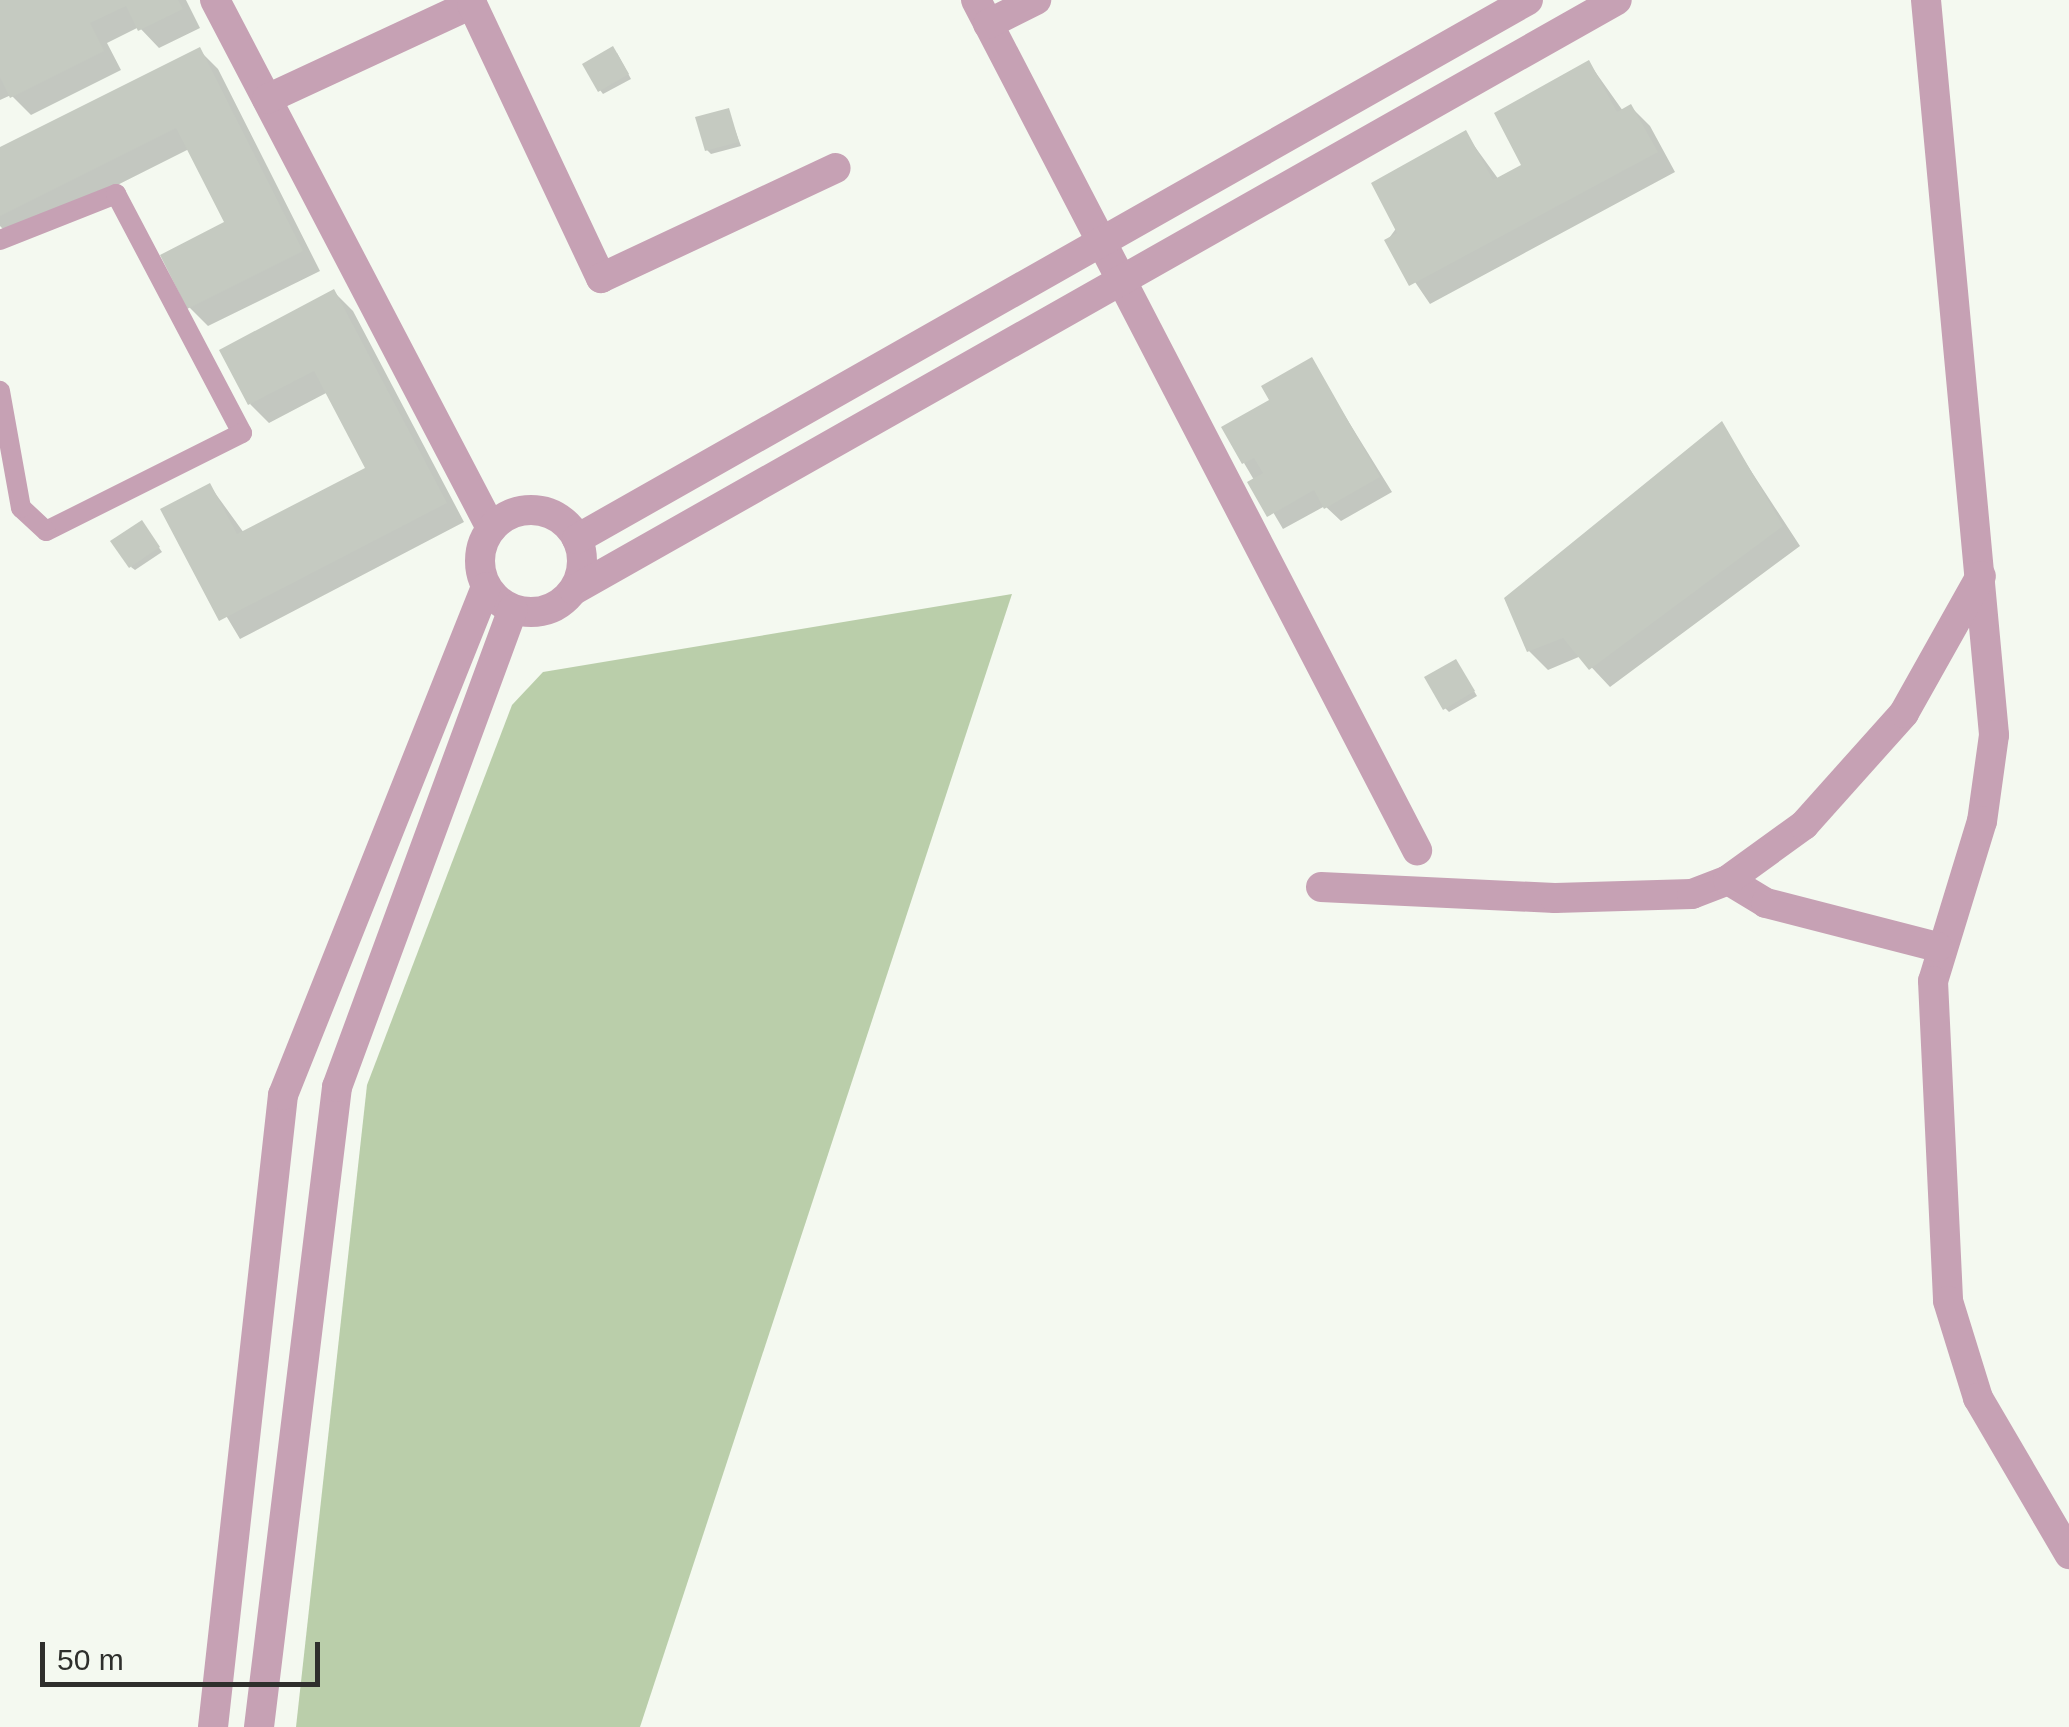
<!DOCTYPE html>
<style>
body{margin:0}
#map{position:relative;width:2069px;height:1727px;overflow:hidden;background:#f4f9f0;font-family:Arial,sans-serif}
div>[style]{position:absolute}
.green>*{inset:0;background:#baceaa}
.shadow>*{inset:0;background:#0003}
.building>*{inset:0;background:#c5cac1}
.lane>*{height:20px;margin:-10px;padding:0 10px;transform-origin:10px;border-radius:10px;background:#c6a1b4}
.street>*{height:30px;margin:-15px;padding:0 15px;transform-origin:15px;border-radius:15px;background:#c6a1b4}
.street>.ring{margin:-15px;padding:0;box-sizing:content-box;background:none;border:30px solid #c6a1b4;border-radius:50%}
span{translate:-50% -50%;white-space:nowrap;text-align:center;line-height:1.15;-webkit-text-stroke:8px #f4f9f0;paint-order:stroke}
.scale{position:absolute;left:40px;top:1642px;width:280px;height:45px;box-sizing:border-box;border:5px solid #2e2f2c;border-top:0;padding-left:12px;font-size:30px;line-height:35px;white-space:nowrap;color:#2e2f2c;-webkit-text-stroke:8px #f4f9f0;paint-order:stroke}
</style>
<div id="map">
<div class="green">
<i style="clip-path:polygon(1012px 594px,640px 1727px,296px 1727px,367px 1085px,512px 705px,543px 672px)"></i>
</div>
<div class="shadow">
<i style="clip-path:polygon(0 0,186px 0,200px 28px,159px 48px,139px 27px,107px 43px,121px 70px,31px 115px,11px 95px,0 100px)"></i>
<i style="clip-path:polygon(199px 50px,218px 69px,320px 271px,208px 326px,189px 307px,227px 223px,189px 149px,12px 238px,0 226px,0 150px)"></i>
<i style="clip-path:polygon(617px 53px,631px 79px,603px 94px,600px 90px)"></i>
<i style="clip-path:polygon(1589px 63px,1623px 111px,1631px 107px,1650px 126px,1675px 172px,1430px 304px,1387px 241px,1465px 133px,1499px 180px,1525px 166px)"></i>
<i style="clip-path:polygon(728px 111px,741px 146px,711px 154px,707px 150px)"></i>
<i style="clip-path:polygon(334px 292px,353px 311px,464px 522px,240px 639px,163px 510px,210px 486px,244px 533px,368px 469px,328px 392px,269px 423px,250px 404px)"></i>
<i style="clip-path:polygon(1311px 361px,1392px 492px,1341px 521px,1325px 506px,1283px 529px,1244px 463px,1272px 401px)"></i>
<i style="clip-path:polygon(1721px 425px,1800px 546px,1610px 687px,1581px 656px,1548px 670px,1529px 651px)"></i>
<i style="clip-path:polygon(145px 527px,162px 552px,135px 570px,131px 567px)"></i>
<i style="clip-path:polygon(1459px 666px,1477px 696px,1449px 712px,1445px 708px)"></i>
</div>
<div class="building">
<i style="clip-path:polygon(0 0,178px 0,183px 9px,138px 31px,126px 6px,90px 23px,104px 51px,10px 98px,0 77px)"></i>
<i style="clip-path:polygon(613px 46px,629px 74px,598px 92px,582px 64px)"></i>
<i style="clip-path:polygon(200px 47px,303px 251px,187px 309px,160px 255px,224px 222px,176px 128px,0 216px,0 147px)"></i>
<i style="clip-path:polygon(1589px 60px,1617px 112px,1631px 104px,1658px 152px,1409px 286px,1384px 240px,1397px 233px,1371px 183px,1466px 130px,1493px 180px,1521px 165px,1494px 113px)"></i>
<i style="clip-path:polygon(729px 108px,739px 142px,705px 151px,695px 117px)"></i>
<i style="clip-path:polygon(334px 289px,447px 503px,219px 621px,160px 509px,210px 483px,237px 534px,365px 468px,314px 371px,248px 405px,219px 350px)"></i>
<i style="clip-path:polygon(1312px 357px,1380px 477px,1324px 509px,1314px 490px,1267px 517px,1247px 482px,1263px 473px,1254px 458px,1242px 464px,1221px 427px,1269px 400px,1261px 386px)"></i>
<i style="clip-path:polygon(1722px 421px,1783px 526px,1589px 670px,1563px 638px,1527px 652px,1504px 598px)"></i>
<i style="clip-path:polygon(142px 520px,160px 547px,129px 568px,110px 541px)"></i>
<i style="clip-path:polygon(1456px 659px,1475px 691px,1443px 710px,1424px 677px)"></i>
</div>
<div class="lane">
<i style="left:0;top:240px;width:125px;rotate:-21.6deg"></i>
<i style="left:116px;top:194px;width:270px;rotate:62.2deg"></i>
<i style="left:242px;top:433px;width:219px;rotate:153.4deg"></i>
<i style="left:46px;top:531px;width:34px;rotate:-137deg"></i>
<i style="left:21px;top:508px;width:119px;rotate:-100.2deg"></i>
</div>
<div class="street">
<i style="left:215px;top:0;width:596px;rotate:62.4deg"></i>
<i style="left:976px;top:0;width:958px;rotate:62.58deg"></i>
<i style="left:1926px;top:0;width:738px;rotate:84.71deg"></i>
<i style="left:1994px;top:735px;width:87px;rotate:97.9deg"></i>
<i style="left:1982px;top:821px;width:167px;rotate:107deg"></i>
<i style="left:1933px;top:981px;width:320px;rotate:87.3deg"></i>
<i style="left:1948px;top:1301px;width:102px;rotate:72.8deg"></i>
<i style="left:1978px;top:1398px;width:181px;rotate:59.7deg"></i>
<i style="left:988px;top:24px;width:54px;rotate:-26.6deg"></i>
<i style="left:267px;top:99px;width:226px;rotate:-24.9deg"></i>
<i style="left:472px;top:4px;width:303px;rotate:64.8deg"></i>
<i style="left:601px;top:278px;width:259px;rotate:-25.1deg"></i>
<i class="ring" style="left:480px;top:510px;width:72px;height:72px"></i>
<i style="left:577px;top:539px;width:1093px;rotate:-29.54deg"></i>
<i style="left:574px;top:590px;width:1198px;rotate:-29.5deg"></i>
<i style="left:1728px;top:880px;width:44px;rotate:31.2deg"></i>
<i style="left:1766px;top:903px;width:177px;rotate:14.4deg"></i>
<i style="left:1321px;top:887px;width:234px;rotate:2.7deg"></i>
<i style="left:1555px;top:898px;width:137px;rotate:-1.7deg"></i>
<i style="left:1692px;top:894px;width:39px;rotate:-21deg"></i>
<i style="left:1728px;top:880px;width:94px;rotate:-35.9deg"></i>
<i style="left:1804px;top:825px;width:150px;rotate:-48.2deg"></i>
<i style="left:1904px;top:713px;width:157px;rotate:-60.7deg"></i>
<i style="left:213px;top:1727px;width:636px;rotate:-83.68deg"></i>
<i style="left:283px;top:1095px;width:547px;rotate:-68.22deg"></i>
<i style="left:259px;top:1727px;width:645px;rotate:-83.05deg"></i>
<i style="left:337px;top:1087px;width:509px;rotate:-69.79deg"></i>
</div>
<div class="scale">50 m</div>
</div>
